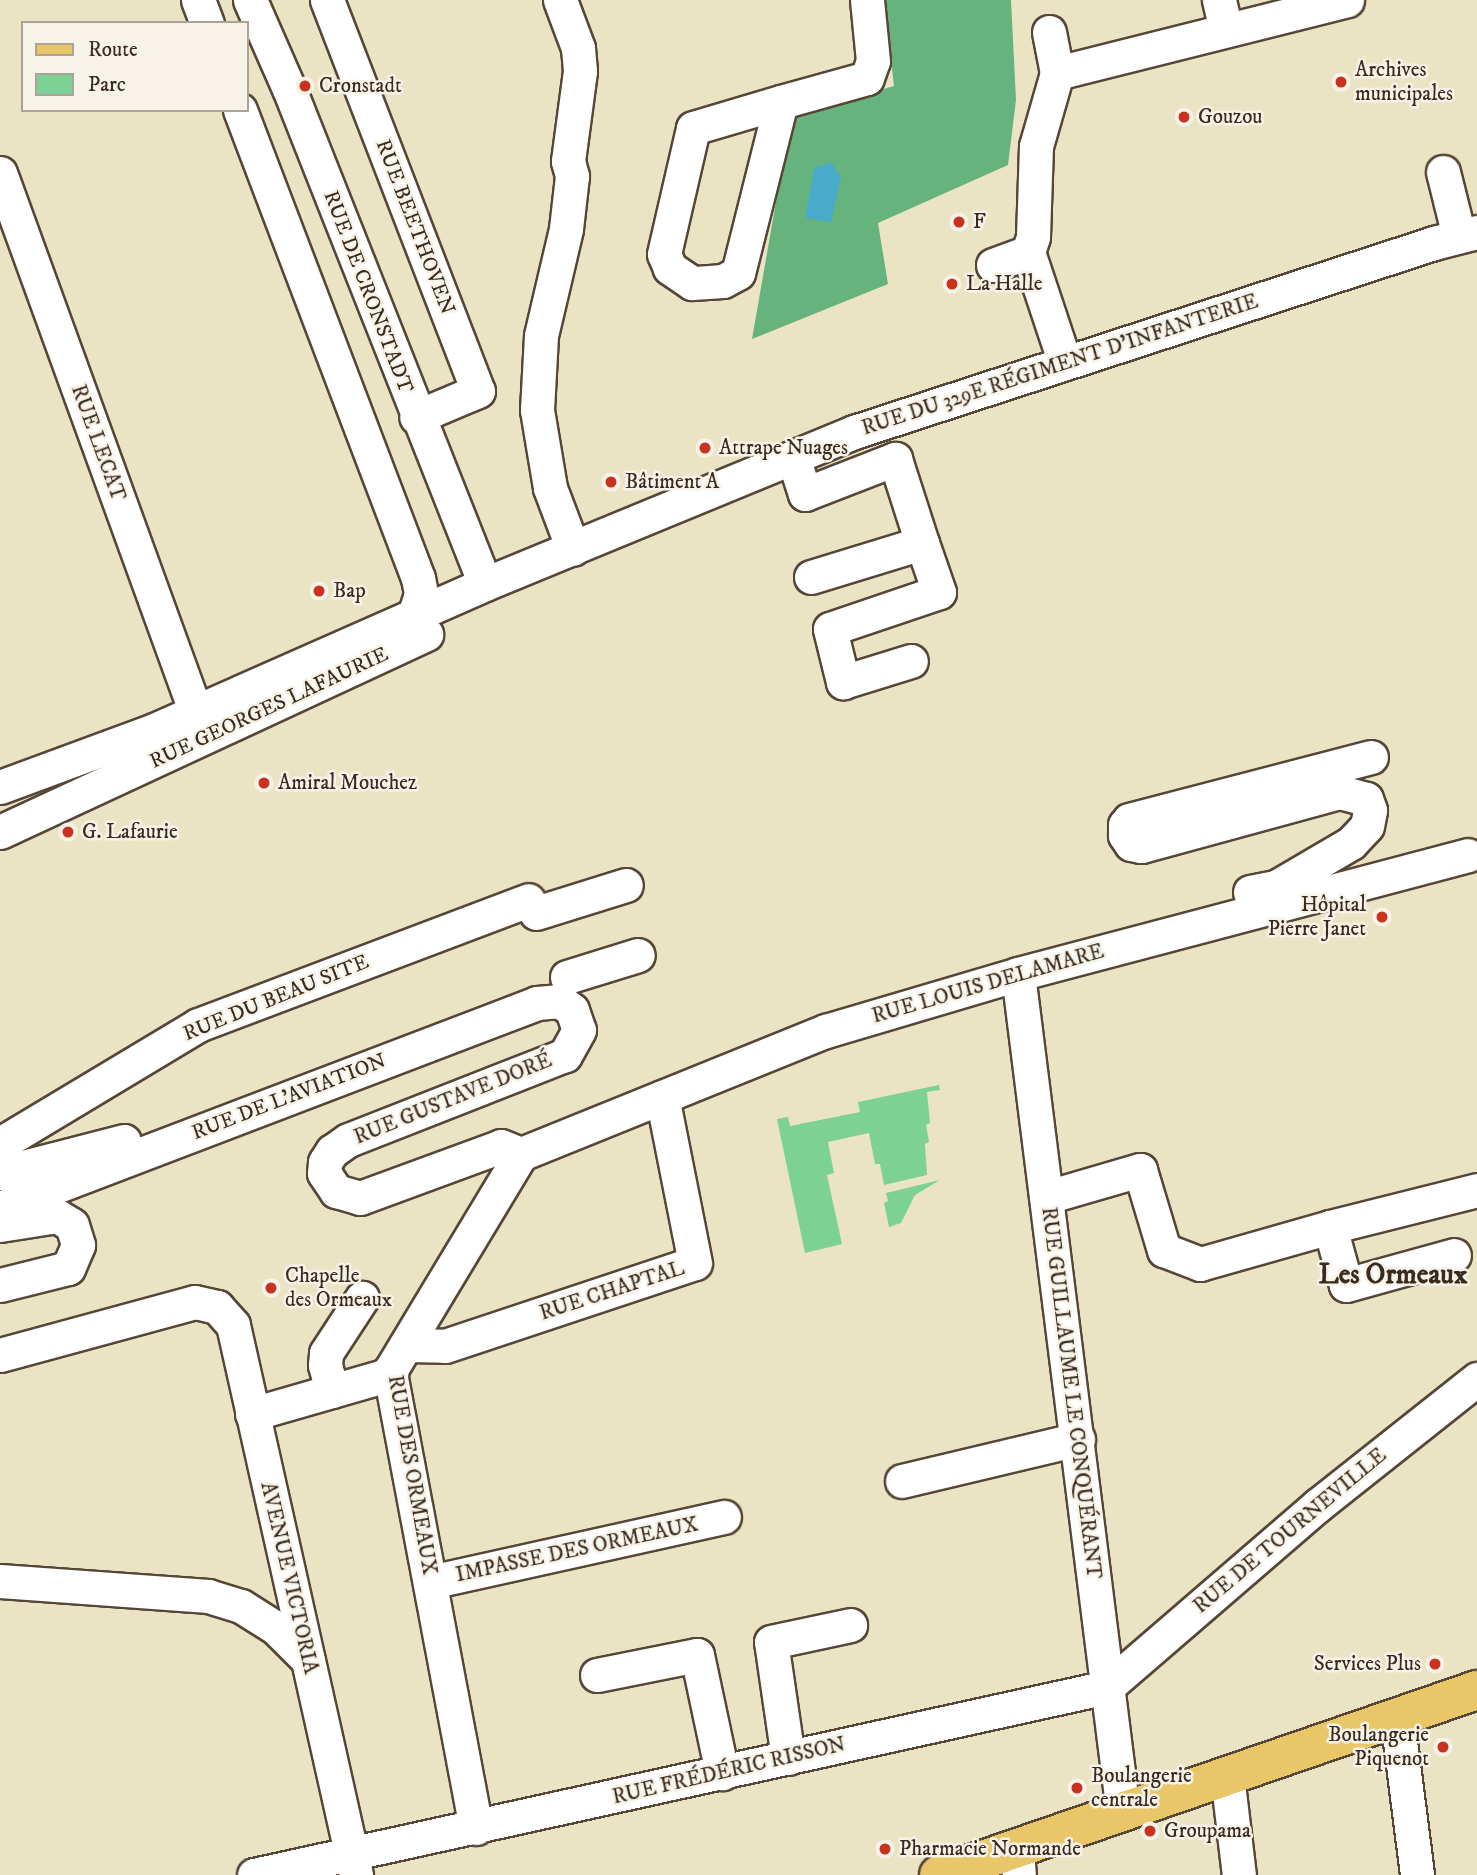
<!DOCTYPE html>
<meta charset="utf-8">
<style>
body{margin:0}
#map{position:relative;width:1477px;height:1875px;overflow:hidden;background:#ebe4c4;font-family:"IM FELL DW Pica",serif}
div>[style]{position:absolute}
.green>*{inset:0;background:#7dd194}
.forest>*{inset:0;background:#66b37e}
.water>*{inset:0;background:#49abc9}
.roads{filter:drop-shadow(2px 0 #554637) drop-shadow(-2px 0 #554637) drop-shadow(0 2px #554637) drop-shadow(0 -2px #554637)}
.minor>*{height:33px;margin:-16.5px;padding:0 16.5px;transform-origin:16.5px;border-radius:16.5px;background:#fff}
.major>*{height:38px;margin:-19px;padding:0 19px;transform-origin:19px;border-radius:19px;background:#e9c769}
.dots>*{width:19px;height:19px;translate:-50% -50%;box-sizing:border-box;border:4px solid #f7f3e8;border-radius:50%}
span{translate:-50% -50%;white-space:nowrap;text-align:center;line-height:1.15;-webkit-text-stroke:5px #f7f3e8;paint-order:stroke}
.poi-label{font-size:21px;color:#3b2a1e}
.left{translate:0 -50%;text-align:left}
.right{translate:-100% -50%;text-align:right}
.street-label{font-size:21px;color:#3b2a1e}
.district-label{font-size:28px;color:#3b2a1e;font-weight:700}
.legend{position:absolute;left:21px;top:21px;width:228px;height:91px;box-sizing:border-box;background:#f7f3e8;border:2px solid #aca397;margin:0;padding:9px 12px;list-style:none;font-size:21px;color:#3b2a1e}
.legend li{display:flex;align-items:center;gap:14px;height:35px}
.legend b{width:35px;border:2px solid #aca397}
</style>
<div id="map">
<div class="green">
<i style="clip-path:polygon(939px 1085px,940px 1090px,927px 1092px,930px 1123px,926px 1125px,929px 1142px,925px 1144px,927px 1175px,884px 1185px,880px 1164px,875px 1164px,869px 1133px,828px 1142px,834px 1173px,827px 1175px,842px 1244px,805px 1253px,777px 1119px,788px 1117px,790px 1126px,860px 1112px,858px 1102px)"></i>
<i style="clip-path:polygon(940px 1180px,915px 1195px,901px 1223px,889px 1227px,884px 1203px,888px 1201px,886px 1193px)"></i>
</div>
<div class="forest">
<i style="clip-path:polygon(884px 0,1011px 0,1016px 100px,1008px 165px,878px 223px,888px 284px,752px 339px,791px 116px,894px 86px)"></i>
</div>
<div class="water">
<i style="clip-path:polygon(831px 162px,841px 177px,831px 222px,805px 218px,814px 168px)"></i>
</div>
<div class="roads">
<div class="minor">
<i style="left:198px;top:0;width:25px;rotate:69deg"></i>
<i style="left:250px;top:0;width:99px;rotate:66.3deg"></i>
<i style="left:290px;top:91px;width:530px;rotate:68.42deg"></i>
<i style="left:327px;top:0;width:419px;rotate:68.9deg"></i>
<i style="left:478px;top:391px;width:67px;rotate:157.2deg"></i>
<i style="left:560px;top:0;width:51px;rotate:69.4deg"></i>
<i style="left:578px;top:48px;width:23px;rotate:85deg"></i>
<i style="left:580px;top:71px;width:91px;rotate:97.6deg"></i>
<i style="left:568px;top:161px;width:16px;rotate:75deg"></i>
<i style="left:572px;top:176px;width:53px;rotate:96.5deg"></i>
<i style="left:566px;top:229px;width:110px;rotate:103.2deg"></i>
<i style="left:541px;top:336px;width:74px;rotate:93.1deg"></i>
<i style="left:537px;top:410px;width:79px;rotate:80.5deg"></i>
<i style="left:550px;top:488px;width:65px;rotate:69.3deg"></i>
<i style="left:1219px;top:0;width:31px;rotate:77deg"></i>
<i style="left:1049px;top:32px;width:42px;rotate:79deg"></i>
<i style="left:1057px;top:73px;width:76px;rotate:106deg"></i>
<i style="left:1036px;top:146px;width:91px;rotate:91.9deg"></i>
<i style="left:1033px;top:237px;width:16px;rotate:108deg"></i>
<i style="left:1028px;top:252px;width:117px;rotate:71.6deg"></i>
<i style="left:1057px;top:73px;width:299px;rotate:-14.1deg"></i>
<i style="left:781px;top:102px;width:176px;rotate:104.1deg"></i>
<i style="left:738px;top:273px;width:17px;rotate:152deg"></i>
<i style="left:723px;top:281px;width:31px;rotate:176deg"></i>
<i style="left:692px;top:283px;width:27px;rotate:-146deg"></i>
<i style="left:670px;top:268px;width:15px;rotate:-113deg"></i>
<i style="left:664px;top:254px;width:129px;rotate:-77deg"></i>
<i style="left:693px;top:128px;width:92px;rotate:-16.5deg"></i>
<i style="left:781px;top:102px;width:89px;rotate:-15.6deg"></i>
<i style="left:867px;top:78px;width:18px;rotate:-71deg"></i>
<i style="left:873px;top:61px;width:61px;rotate:-95.6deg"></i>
<i style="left:240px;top:110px;width:501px;rotate:69.18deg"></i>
<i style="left:418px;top:578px;width:16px;rotate:79deg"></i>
<i style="left:421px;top:594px;width:22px;rotate:108deg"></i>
<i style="left:1443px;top:172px;width:66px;rotate:76deg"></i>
<i style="left:0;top:173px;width:574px;rotate:70.05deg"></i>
<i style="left:993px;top:265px;width:37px;rotate:-20deg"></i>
<i style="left:793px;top:457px;width:39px;rotate:72deg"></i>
<i style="left:805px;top:494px;width:97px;rotate:-21.3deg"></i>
<i style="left:895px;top:459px;width:88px;rotate:72.2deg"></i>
<i style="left:811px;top:577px;width:116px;rotate:-17deg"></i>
<i style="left:922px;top:543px;width:52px;rotate:70.9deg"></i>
<i style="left:939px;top:592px;width:115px;rotate:161.3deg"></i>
<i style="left:830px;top:629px;width:55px;rotate:76.2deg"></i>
<i style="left:843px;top:682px;width:71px;rotate:-17.2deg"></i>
<i style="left:0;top:787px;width:164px;rotate:-20.3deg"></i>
<i style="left:154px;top:730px;width:362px;rotate:-23.8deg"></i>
<i style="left:485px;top:584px;width:399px;rotate:-22.4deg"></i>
<i style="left:854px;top:432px;width:610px;rotate:-18.05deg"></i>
<i style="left:1434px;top:243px;width:44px;rotate:-14.3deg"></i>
<i style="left:0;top:832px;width:470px;rotate:-24.9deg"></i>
<i style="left:1250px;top:892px;width:26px;rotate:-11deg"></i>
<i style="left:1276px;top:887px;width:87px;rotate:-30.4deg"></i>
<i style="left:1351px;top:843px;width:23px;rotate:-47deg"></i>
<i style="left:1367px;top:826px;width:16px;rotate:-79deg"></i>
<i style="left:1370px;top:810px;width:12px;rotate:-110deg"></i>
<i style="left:1366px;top:799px;width:28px;rotate:-165deg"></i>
<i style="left:1339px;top:792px;width:205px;rotate:164.7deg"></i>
<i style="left:1141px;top:846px;width:10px;rotate:-169deg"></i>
<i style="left:1131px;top:844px;width:11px;rotate:-124deg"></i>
<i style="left:1125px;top:835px;width:10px;rotate:-90deg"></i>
<i style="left:1125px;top:825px;width:6px;rotate:-51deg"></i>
<i style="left:1129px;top:820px;width:250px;rotate:-14.6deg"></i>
<i style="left:536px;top:913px;width:94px;rotate:-17.3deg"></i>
<i style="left:1018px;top:974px;width:845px;rotate:82.86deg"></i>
<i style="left:567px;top:977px;width:74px;rotate:-17.2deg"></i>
<i style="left:0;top:1144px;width:231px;rotate:-31deg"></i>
<i style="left:198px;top:1025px;width:353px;rotate:-20.7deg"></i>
<i style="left:521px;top:1154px;width:329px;rotate:-22deg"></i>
<i style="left:826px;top:1031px;width:200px;rotate:-16.5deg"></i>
<i style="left:1018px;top:974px;width:465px;rotate:-14.8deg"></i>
<i style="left:0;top:1173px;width:128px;rotate:-14.5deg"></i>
<i style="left:1047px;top:1197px;width:97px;rotate:-16.2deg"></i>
<i style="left:1140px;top:1170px;width:84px;rotate:73.3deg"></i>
<i style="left:1164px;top:1250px;width:39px;rotate:21deg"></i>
<i style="left:1200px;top:1264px;width:135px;rotate:-15.9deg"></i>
<i style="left:1330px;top:1227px;width:152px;rotate:-14.1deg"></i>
<i style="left:0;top:1208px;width:575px;rotate:-20.89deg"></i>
<i style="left:537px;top:1003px;width:23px;rotate:-5deg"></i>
<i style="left:560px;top:1001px;width:15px;rotate:37deg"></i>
<i style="left:572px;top:1010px;width:21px;rotate:71deg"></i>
<i style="left:579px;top:1030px;width:29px;rotate:119deg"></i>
<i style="left:565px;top:1055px;width:233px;rotate:158.6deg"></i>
<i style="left:348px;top:1140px;width:19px;rotate:145deg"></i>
<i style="left:332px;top:1151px;width:13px;rotate:122deg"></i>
<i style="left:325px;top:1162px;width:11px;rotate:95deg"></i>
<i style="left:324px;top:1173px;width:22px;rotate:56deg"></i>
<i style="left:336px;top:1191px;width:25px;rotate:16deg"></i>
<i style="left:360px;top:1198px;width:150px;rotate:-20.2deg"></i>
<i style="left:501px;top:1146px;width:22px;rotate:22deg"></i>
<i style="left:0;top:1225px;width:58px;rotate:-9deg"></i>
<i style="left:57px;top:1216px;width:17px;rotate:31deg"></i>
<i style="left:72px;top:1225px;width:21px;rotate:73deg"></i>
<i style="left:78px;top:1245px;width:25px;rotate:113deg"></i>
<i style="left:68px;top:1268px;width:70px;rotate:166deg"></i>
<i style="left:1330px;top:1227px;width:60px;rotate:74.6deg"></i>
<i style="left:1346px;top:1285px;width:112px;rotate:-15.5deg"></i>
<i style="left:406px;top:1345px;width:39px;rotate:1deg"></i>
<i style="left:445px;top:1346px;width:263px;rotate:-18.4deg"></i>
<i style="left:695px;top:1263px;width:169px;rotate:-101.2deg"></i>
<i style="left:0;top:1355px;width:202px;rotate:-15.2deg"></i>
<i style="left:195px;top:1302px;width:23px;rotate:13deg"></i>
<i style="left:217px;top:1307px;width:24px;rotate:48deg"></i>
<i style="left:233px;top:1325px;width:564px;rotate:77.39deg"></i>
<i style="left:332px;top:1391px;width:27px;rotate:-105deg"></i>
<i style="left:325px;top:1365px;width:12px;rotate:-85deg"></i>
<i style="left:326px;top:1353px;width:66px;rotate:-56.8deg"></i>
<i style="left:252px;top:1414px;width:145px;rotate:-16.1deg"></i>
<i style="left:902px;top:1481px;width:181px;rotate:-13.4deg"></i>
<i style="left:0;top:1581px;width:209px;rotate:4.1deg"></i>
<i style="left:208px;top:1596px;width:34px;rotate:17deg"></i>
<i style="left:241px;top:1606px;width:41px;rotate:32.2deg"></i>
<i style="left:276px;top:1628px;width:45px;rotate:45deg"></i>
<i style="left:430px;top:1582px;width:301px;rotate:-12.5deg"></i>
<i style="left:597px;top:1675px;width:102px;rotate:-11.3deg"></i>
<i style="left:697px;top:1655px;width:121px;rotate:78deg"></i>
<i style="left:1397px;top:1718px;width:158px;rotate:82.7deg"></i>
<i style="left:788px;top:1758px;width:117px;rotate:-98.3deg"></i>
<i style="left:771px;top:1642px;width:81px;rotate:-12.1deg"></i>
<i style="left:1227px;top:1775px;width:101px;rotate:83.2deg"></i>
<i style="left:476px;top:1828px;width:465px;rotate:-100.7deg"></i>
<i style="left:390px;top:1371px;width:253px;rotate:-58.9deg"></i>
<i style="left:1017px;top:1849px;width:26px;rotate:86deg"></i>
<i style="left:254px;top:1875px;width:873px;rotate:-12.43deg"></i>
<i style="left:1107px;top:1687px;width:279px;rotate:-40.8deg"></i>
<i style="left:1318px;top:1505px;width:203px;rotate:-38.4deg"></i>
</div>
<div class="major">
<i style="left:939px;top:1875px;width:569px;rotate:-18.98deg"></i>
</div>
</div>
<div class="dots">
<i style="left:1341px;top:82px;background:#c8321e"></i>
<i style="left:305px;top:86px;background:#c8321e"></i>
<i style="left:1184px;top:117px;background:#c8321e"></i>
<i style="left:959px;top:222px;background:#c8321e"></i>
<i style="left:952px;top:284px;background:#c8321e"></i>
<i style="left:705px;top:448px;background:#c8321e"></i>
<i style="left:611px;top:482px;background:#c8321e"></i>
<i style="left:319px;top:591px;background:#c8321e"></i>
<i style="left:264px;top:783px;background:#c8321e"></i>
<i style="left:68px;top:832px;background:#c8321e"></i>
<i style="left:1382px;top:917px;background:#c8321e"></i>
<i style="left:271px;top:1288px;background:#c8321e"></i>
<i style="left:1435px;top:1664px;background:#c8321e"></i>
<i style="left:1443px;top:1747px;background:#c8321e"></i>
<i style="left:1077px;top:1788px;background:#c8321e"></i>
<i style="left:1150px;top:1831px;background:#c8321e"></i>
<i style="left:885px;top:1849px;background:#c8321e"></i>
</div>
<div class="poi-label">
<span class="left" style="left:1355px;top:82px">Archives<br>municipales</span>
<span class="left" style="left:319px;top:86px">Cronstadt</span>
<span class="left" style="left:1198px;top:117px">Gouzou</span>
<span class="left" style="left:973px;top:222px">F</span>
<span class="left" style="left:966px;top:284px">La Halle</span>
<span class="left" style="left:719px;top:448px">Attrape Nuages</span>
<span class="left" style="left:625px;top:482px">Bâtiment A</span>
<span class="left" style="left:333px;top:591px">Bap</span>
<span class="left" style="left:278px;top:783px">Amiral Mouchez</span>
<span class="left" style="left:82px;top:832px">G. Lafaurie</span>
<span class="right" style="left:1366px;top:917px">Hôpital<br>Pierre Janet</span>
<span class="left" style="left:285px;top:1288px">Chapelle<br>des Ormeaux</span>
<span class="right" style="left:1421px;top:1664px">Services Plus</span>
<span class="right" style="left:1429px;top:1747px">Boulangerie<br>Piquenot</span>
<span class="left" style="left:1091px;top:1788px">Boulangerie<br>centrale</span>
<span class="left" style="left:1164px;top:1831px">Groupama</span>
<span class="left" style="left:899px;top:1849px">Pharmacie Normande</span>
</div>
<div class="street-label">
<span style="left:415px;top:227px;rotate:69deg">RUE BEETHOVEN</span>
<span style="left:368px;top:292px;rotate:69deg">RUE DE CRONSTADT</span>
<span style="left:1060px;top:365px;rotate:-18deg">RUE DU 329E RÉGIMENT D'INFANTERIE</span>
<span style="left:98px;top:443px;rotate:70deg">RUE LECAT</span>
<span style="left:269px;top:708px;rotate:-25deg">RUE GEORGES LAFAURIE</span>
<span style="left:988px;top:984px;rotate:-16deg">RUE LOUIS DELAMARE</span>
<span style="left:276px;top:998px;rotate:-22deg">RUE DU BEAU SITE</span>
<span style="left:289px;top:1097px;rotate:-21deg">RUE DE L'AVIATION</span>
<span style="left:453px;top:1099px;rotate:-22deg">RUE GUSTAVE DORÉ</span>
<span style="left:612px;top:1291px;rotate:-18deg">RUE CHAPTAL</span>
<span style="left:1071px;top:1393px;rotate:83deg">RUE GUILLAUME LE CONQUÉRANT</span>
<span style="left:412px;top:1475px;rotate:80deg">RUE DES ORMEAUX</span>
<span style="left:1290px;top:1531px;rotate:-40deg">RUE DE TOURNEVILLE</span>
<span style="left:577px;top:1550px;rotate:-12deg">IMPASSE DES ORMEAUX</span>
<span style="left:289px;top:1578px;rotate:77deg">AVENUE VICTORIA</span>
<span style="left:729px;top:1771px;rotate:-13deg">RUE FRÉDÉRIC RISSON</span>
</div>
<div class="district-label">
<span style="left:1393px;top:1275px">Les Ormeaux</span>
</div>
<ul class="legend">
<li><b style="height:9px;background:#e9c769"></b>Route</li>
<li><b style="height:19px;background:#7dd194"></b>Parc</li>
</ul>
</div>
